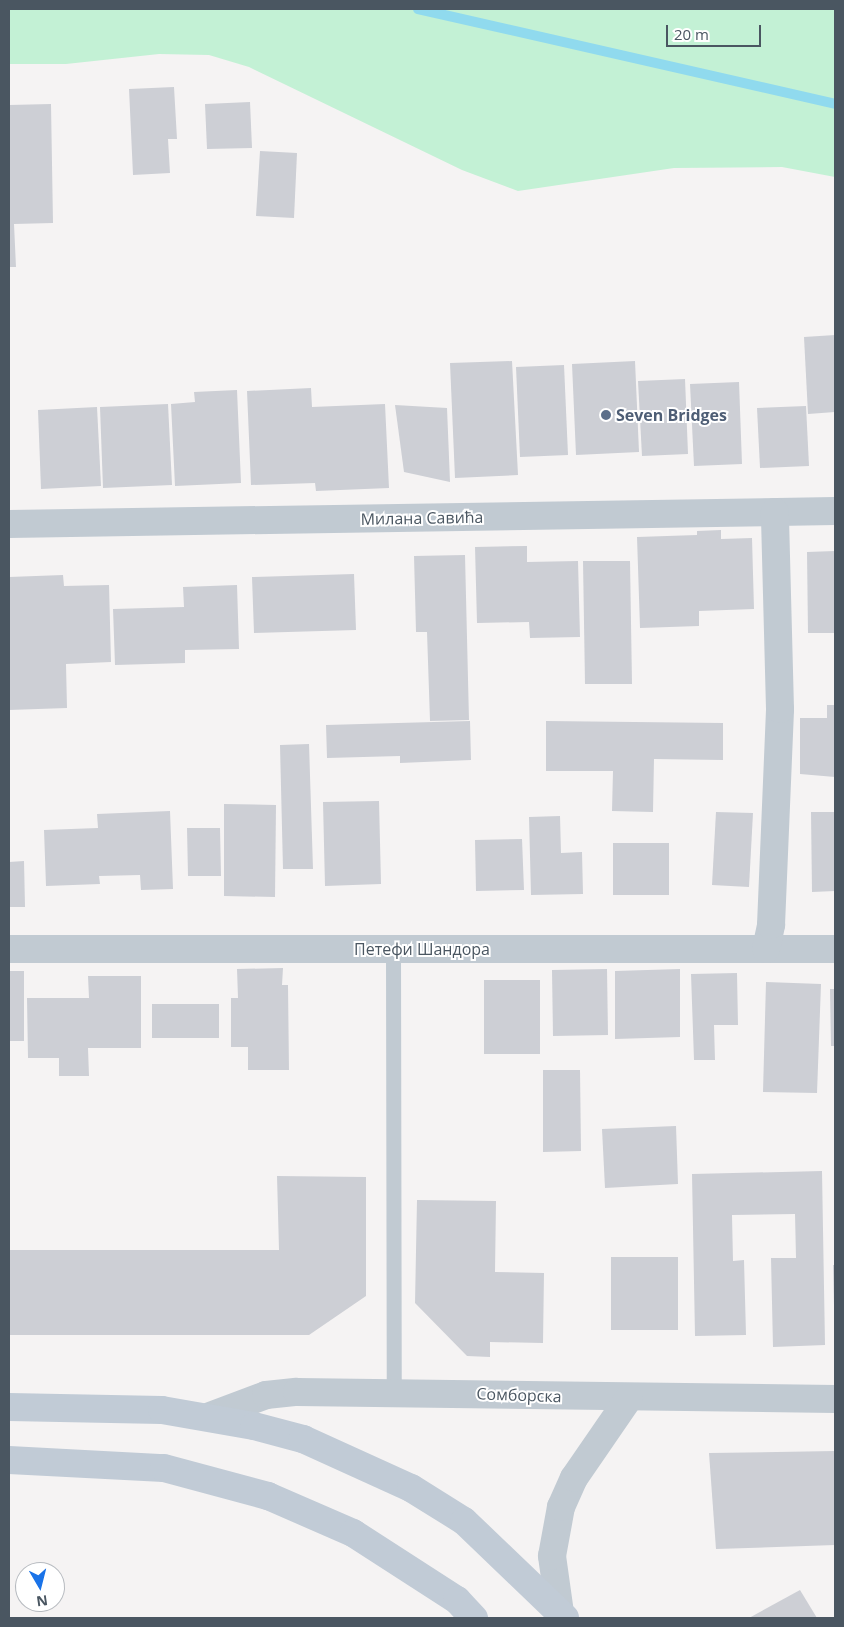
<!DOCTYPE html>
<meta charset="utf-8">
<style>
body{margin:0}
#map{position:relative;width:844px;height:1627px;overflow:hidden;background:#f5f3f3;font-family:"Open Sans",sans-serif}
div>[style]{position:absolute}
.green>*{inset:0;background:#c3f1d5}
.stream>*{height:10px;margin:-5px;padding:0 5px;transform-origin:5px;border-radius:5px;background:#90daee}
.building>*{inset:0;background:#cdcfd5}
.lane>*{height:15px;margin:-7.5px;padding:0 7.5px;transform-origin:7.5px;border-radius:7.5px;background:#c1cad2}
.street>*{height:28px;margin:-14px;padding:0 14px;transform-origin:14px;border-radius:14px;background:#c1cad2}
.secondary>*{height:28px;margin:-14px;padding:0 14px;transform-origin:14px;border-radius:14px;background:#c1cbd6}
.dots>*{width:14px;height:14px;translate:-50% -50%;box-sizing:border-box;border:2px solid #fff;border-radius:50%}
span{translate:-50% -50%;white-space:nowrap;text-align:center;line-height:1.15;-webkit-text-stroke:4px #fff;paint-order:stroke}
.service-label{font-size:16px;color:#4e5e75;font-weight:700}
.left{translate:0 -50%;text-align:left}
.street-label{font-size:16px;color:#4a5661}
.frame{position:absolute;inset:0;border:10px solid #4a5661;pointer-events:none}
.north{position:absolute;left:15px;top:1562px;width:50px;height:50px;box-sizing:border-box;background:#fff;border:1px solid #b7bbc0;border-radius:50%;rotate:172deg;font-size:14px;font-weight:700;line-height:20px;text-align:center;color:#4a5661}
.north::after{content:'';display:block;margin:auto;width:18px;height:22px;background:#1a73e8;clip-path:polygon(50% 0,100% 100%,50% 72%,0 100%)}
.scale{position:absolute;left:666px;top:25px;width:95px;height:22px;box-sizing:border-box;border:2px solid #4a5661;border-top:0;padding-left:6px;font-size:15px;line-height:18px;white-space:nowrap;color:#4a5661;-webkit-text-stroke:4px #fff;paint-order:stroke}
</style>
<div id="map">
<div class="green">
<i style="clip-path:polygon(9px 9px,835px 9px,835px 177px,782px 167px,674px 168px,518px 191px,462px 170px,249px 67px,209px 55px,159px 54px,66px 64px,9px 64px)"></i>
</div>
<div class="stream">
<i style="left:418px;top:9px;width:428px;rotate:12.8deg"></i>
</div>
<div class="building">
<i style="clip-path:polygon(174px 87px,177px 139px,168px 139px,170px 173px,133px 175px,129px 89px)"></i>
<i style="clip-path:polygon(250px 102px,252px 148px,207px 149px,205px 104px)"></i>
<i style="clip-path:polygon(51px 104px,53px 223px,14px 224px,16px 267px,9px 267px,9px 105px)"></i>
<i style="clip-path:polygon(260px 151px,297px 153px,294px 218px,256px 216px)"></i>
<i style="clip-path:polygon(835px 335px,835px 412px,808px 414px,804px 337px)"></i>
<i style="clip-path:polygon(512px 361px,518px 475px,455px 478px,450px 363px)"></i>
<i style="clip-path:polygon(635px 361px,639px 452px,576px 455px,572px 364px)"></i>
<i style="clip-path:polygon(564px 365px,568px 455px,520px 457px,516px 367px)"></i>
<i style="clip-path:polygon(685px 379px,688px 454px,642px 456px,638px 381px)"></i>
<i style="clip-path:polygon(739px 382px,742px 464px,694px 466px,690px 384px)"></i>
<i style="clip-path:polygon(311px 388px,312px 407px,385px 404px,389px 488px,316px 491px,315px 483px,251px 485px,247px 391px)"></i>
<i style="clip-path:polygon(237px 390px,241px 483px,175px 486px,171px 404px,195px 402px,194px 392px)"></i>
<i style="clip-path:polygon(168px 404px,172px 485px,103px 488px,100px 407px)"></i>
<i style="clip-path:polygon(395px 405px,447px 408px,450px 482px,404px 472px)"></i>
<i style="clip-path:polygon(806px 406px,809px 466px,760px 468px,757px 408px)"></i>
<i style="clip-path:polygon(97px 407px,101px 486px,41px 489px,38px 410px)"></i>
<i style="clip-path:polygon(721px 530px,721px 539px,752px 538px,754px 609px,699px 611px,699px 626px,640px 628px,637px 537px,697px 535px,697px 531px)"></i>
<i style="clip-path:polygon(527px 546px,527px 562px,578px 561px,580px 637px,530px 638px,529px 622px,477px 623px,475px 547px)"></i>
<i style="clip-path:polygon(835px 551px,835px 633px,808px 633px,807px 552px)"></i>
<i style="clip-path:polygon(465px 555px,469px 720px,430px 721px,427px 632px,416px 632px,414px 556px)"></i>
<i style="clip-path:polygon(583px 561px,630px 561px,632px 684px,585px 684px)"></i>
<i style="clip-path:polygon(354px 574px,356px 630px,254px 633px,252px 577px)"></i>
<i style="clip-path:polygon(63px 575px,64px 586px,109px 585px,111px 662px,66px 664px,67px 708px,9px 710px,9px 577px)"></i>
<i style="clip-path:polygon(237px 585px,239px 649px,185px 650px,185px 663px,115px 665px,113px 609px,184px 607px,183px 587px)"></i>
<i style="clip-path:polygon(827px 705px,835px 705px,835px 777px,800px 774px,800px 718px,827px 718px)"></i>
<i style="clip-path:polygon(470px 721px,471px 760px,400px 763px,400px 756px,327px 758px,326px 725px)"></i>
<i style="clip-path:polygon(546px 721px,723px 723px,723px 760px,654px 759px,653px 812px,612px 811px,613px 771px,546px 771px)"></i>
<i style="clip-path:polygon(309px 744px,313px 869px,283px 869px,280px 745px)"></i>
<i style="clip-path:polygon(379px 801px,381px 884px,325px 886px,323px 802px)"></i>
<i style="clip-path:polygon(224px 804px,276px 805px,275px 897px,224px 896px)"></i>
<i style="clip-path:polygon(170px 811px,173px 889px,141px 890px,140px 875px,99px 876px,100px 884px,46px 886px,44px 830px,98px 828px,97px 814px)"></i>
<i style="clip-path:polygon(716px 812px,753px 813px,749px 887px,712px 885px)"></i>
<i style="clip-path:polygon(811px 812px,835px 812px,835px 891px,812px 892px)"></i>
<i style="clip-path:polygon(560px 816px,561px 853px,582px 852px,583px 894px,531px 895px,529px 817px)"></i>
<i style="clip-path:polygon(187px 828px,220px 828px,221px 876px,188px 876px)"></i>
<i style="clip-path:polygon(522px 839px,524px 890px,476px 891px,475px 840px)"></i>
<i style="clip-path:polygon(613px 843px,669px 843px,669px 895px,613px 895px)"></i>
<i style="clip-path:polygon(24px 861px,25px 907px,9px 907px,9px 862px)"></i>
<i style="clip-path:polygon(283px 968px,282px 985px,288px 985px,289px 1070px,248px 1070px,248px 1047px,231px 1047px,231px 998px,238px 998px,237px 969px)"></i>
<i style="clip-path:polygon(607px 969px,608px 1035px,553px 1036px,552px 970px)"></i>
<i style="clip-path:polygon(680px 969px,680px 1037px,615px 1039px,615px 971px)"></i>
<i style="clip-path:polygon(9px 971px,24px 971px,24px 1041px,9px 1041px)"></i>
<i style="clip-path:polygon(737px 973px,738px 1025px,714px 1025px,715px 1060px,694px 1060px,691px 974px)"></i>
<i style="clip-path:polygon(88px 976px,141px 976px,141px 1048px,88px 1048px,89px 1076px,59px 1076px,59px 1058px,28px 1058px,27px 998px,89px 998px)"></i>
<i style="clip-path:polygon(484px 980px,540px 980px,540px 1054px,484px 1054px)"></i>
<i style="clip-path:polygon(766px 982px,821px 984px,817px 1093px,763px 1092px)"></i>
<i style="clip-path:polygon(830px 989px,835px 989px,835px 1046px,831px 1046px)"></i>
<i style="clip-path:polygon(152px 1004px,219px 1004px,219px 1038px,152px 1038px)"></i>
<i style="clip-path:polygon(543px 1070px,580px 1070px,581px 1151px,543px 1152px)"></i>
<i style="clip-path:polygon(676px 1126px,678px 1184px,605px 1188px,602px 1129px)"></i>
<i style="clip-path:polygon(822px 1171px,825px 1345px,773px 1347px,771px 1258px,796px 1258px,795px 1214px,732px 1215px,733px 1261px,744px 1260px,746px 1335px,695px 1336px,692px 1174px)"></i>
<i style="clip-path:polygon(277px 1176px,366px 1177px,366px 1296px,309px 1335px,9px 1335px,9px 1250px,279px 1250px)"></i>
<i style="clip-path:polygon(417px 1200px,496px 1201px,495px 1272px,544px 1273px,543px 1343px,490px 1342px,490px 1357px,467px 1356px,415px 1303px)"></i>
<i style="clip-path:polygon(611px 1257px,678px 1257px,678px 1330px,611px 1330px)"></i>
<i style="clip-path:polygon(833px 1265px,835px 1265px,835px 1306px,834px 1306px)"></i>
<i style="clip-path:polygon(835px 1451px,835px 1545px,716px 1549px,709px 1453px)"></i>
<i style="clip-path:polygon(800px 1590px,817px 1618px,749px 1618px)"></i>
</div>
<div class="lane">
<i style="left:393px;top:949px;width:442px;rotate:89.9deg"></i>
</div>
<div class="street">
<i style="left:9px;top:524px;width:826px;rotate:-0.9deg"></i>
<i style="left:9px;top:949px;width:826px"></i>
<i style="left:766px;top:949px;width:25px;rotate:-78deg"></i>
<i style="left:771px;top:925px;width:216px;rotate:-87.6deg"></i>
<i style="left:780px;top:709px;width:197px;rotate:-91.5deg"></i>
<i style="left:207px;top:1417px;width:63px;rotate:-20.4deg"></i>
<i style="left:266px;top:1395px;width:31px;rotate:-6deg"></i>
<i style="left:297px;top:1392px;width:538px;rotate:0.75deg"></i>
<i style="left:560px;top:1613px;width:58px;rotate:-98deg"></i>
<i style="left:552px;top:1556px;width:50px;rotate:-79.6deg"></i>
<i style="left:561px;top:1507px;width:32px;rotate:-66deg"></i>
<i style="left:574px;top:1478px;width:97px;rotate:-55.5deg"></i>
</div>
<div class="secondary">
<i style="left:9px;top:1407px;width:153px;rotate:1.1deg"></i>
<i style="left:162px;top:1410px;width:93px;rotate:9.9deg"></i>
<i style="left:254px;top:1426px;width:51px;rotate:14.9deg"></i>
<i style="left:303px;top:1439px;width:119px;rotate:24.4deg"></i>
<i style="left:411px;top:1488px;width:62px;rotate:31.9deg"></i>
<i style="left:464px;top:1521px;width:140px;rotate:43.8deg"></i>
<i style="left:9px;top:1460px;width:155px;rotate:3deg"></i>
<i style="left:164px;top:1468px;width:108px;rotate:15.1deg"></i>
<i style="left:268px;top:1496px;width:93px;rotate:23.5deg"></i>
<i style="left:353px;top:1533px;width:124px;rotate:32.8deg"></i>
<i style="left:457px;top:1600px;width:25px;rotate:47deg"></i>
</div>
<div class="dots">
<i style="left:606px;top:415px;background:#5c6f8a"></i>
</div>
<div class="service-label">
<span class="left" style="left:616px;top:415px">Seven Bridges</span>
</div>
<div class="street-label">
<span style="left:422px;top:518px;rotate:-1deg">Милана Савића</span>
<span style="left:422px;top:949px">Петефи Шандора</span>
<span style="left:519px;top:1395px;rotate:2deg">Сомборска</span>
</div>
<div class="frame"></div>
<div class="north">N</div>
<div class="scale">20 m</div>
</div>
